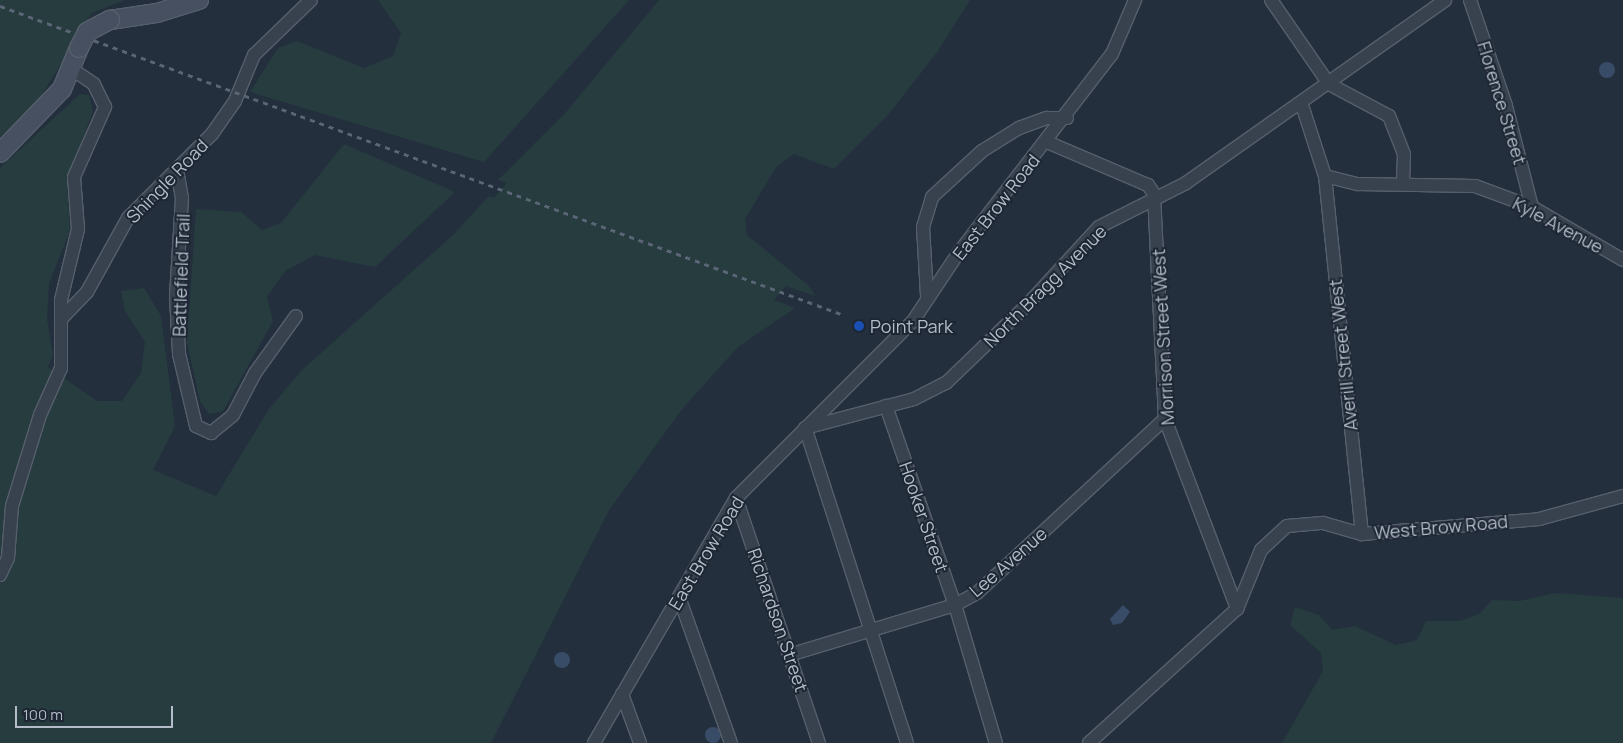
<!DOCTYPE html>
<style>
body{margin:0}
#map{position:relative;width:1623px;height:743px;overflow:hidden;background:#242f3e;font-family:Manrope,sans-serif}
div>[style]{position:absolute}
.green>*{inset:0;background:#263c3f}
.water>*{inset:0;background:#394c67}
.round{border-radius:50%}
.roads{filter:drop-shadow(1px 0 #565f6c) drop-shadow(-1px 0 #565f6c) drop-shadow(0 1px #565f6c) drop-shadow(0 -1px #565f6c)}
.street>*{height:12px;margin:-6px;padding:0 6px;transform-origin:6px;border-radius:6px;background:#38414e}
.secondary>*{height:18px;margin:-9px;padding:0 9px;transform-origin:9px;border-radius:9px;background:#465061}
.rail>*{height:3px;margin-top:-1.5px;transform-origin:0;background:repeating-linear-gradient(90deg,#5a6575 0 5px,transparent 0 10px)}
.bridges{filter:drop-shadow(1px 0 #565f6c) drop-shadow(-1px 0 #565f6c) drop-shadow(0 1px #565f6c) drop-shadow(0 -1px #565f6c)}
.secondary-bridge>*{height:18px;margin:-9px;padding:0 9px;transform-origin:9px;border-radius:9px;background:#465061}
.dots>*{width:14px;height:14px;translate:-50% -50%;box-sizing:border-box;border:2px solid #1d2633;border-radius:50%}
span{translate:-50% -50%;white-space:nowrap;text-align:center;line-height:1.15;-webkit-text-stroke:4px #1d2633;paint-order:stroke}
.street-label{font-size:18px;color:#b4bcc9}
.poi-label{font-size:18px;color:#b4bcc9}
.left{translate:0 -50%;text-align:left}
.scale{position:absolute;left:15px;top:706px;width:158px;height:22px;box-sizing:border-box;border:2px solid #b4bcc9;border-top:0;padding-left:6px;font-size:15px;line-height:18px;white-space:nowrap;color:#b4bcc9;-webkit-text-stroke:4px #1d2633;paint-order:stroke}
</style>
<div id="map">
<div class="green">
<i style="clip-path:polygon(0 0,125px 0,92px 13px,35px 106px,0 137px)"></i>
<i style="clip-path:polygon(378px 0,629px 0,484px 162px,250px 92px,278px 48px,297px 41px,364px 68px,393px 56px,401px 33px)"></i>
<i style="clip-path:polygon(659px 0,970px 0,938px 51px,888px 115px,834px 169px,794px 154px,776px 167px,745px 219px,747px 235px,809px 286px,815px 296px,786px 286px,774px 300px,795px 308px,738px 347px,683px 408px,609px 510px,491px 743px,0 743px,0 168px,80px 94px,89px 95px,93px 111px,67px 182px,70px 231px,49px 283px,47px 319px,53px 355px,48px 367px,97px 401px,122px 401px,141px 373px,145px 342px,125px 311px,121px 291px,144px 288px,161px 316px,175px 426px,153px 470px,216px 496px,269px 409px,302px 370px,453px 235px,489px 196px,494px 198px,507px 183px,498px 180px,567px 111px)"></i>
<i style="clip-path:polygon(344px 144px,455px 192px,375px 267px,315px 255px,285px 271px,267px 297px,273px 321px,223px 411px,209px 414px,200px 401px,187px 343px,196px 209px,241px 212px,262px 230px,281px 223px)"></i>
<i style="clip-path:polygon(1555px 593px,1623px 598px,1623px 743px,1282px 743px,1323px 671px,1321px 653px,1290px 625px,1295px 607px,1319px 615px,1332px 630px,1355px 626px,1396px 645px,1417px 640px,1426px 621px,1460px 621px,1479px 614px,1492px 600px,1519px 601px)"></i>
</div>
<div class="water">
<i class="round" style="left:1599px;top:62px;width:16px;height:16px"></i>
<i style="clip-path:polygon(1123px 605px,1130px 612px,1122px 623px,1113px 625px,1110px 619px)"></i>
<i class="round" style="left:554px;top:652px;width:16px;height:16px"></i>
<i class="round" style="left:705px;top:727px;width:16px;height:16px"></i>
</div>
<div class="roads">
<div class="street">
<i style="left:1271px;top:0;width:102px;rotate:55.4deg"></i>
<i style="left:1329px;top:84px;width:68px;rotate:28.1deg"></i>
<i style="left:1389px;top:116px;width:41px;rotate:68.5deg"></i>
<i style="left:1404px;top:154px;width:30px;rotate:92deg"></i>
<i style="left:1470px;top:0;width:112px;rotate:71.2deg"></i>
<i style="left:1506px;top:106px;width:104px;rotate:75.6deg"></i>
<i style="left:1302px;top:105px;width:75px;rotate:72.1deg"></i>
<i style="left:1325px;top:176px;width:34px;rotate:14deg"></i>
<i style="left:1358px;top:184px;width:117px;rotate:1deg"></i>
<i style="left:1475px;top:186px;width:61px;rotate:20.2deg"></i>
<i style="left:1532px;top:207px;width:105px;rotate:30.2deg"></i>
<i style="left:1047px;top:142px;width:110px;rotate:23.1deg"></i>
<i style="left:1148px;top:185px;width:11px;rotate:56deg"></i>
<i style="left:1154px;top:194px;width:225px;rotate:87.2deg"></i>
<i style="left:1165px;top:419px;width:203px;rotate:69.2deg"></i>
<i style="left:177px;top:170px;width:28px;rotate:80deg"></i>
<i style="left:182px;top:198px;width:98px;rotate:93.5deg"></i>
<i style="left:176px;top:296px;width:58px;rotate:87deg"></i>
<i style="left:179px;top:354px;width:74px;rotate:76.7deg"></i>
<i style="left:196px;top:426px;width:17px;rotate:25deg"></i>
<i style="left:211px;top:433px;width:28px;rotate:-39deg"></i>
<i style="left:233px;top:415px;width:47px;rotate:-62.4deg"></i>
<i style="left:255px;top:373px;width:70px;rotate:-54.3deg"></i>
<i style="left:1325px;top:176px;width:360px;rotate:84.1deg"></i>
<i style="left:927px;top:296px;width:69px;rotate:-93.3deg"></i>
<i style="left:923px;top:227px;width:31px;rotate:-73deg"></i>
<i style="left:932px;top:197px;width:68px;rotate:-42.6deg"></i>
<i style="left:982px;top:151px;width:44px;rotate:-31.9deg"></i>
<i style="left:1019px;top:128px;width:30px;rotate:-20deg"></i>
<i style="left:1047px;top:118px;width:20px"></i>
<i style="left:61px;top:319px;width:19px;rotate:-90deg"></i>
<i style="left:61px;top:300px;width:73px;rotate:-76.5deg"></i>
<i style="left:78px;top:229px;width:52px;rotate:-94.4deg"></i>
<i style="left:74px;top:177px;width:77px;rotate:-66.1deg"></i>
<i style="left:105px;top:107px;width:25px;rotate:-116deg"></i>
<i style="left:94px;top:84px;width:27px;rotate:-146deg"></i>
<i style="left:886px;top:406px;width:211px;rotate:70.9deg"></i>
<i style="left:955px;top:605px;width:144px;rotate:73.5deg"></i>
<i style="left:736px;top:498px;width:259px;rotate:71.3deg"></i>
<i style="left:0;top:575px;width:19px;rotate:-65deg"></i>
<i style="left:8px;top:558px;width:52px;rotate:-85.6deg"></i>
<i style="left:12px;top:506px;width:95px;rotate:-72.9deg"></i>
<i style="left:40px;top:415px;width:51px;rotate:-65.9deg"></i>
<i style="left:61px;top:368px;width:49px;rotate:-90deg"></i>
<i style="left:61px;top:319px;width:37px;rotate:-46deg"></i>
<i style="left:87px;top:292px;width:85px;rotate:-61deg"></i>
<i style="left:128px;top:218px;width:119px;rotate:-45deg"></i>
<i style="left:212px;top:134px;width:40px;rotate:-55.1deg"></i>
<i style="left:235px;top:101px;width:50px;rotate:-67.6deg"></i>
<i style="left:254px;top:55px;width:79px;rotate:-44deg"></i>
<i style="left:679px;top:597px;width:155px;rotate:70.4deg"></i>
<i style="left:789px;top:655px;width:173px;rotate:-16.8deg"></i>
<i style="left:955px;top:605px;width:26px;rotate:-29deg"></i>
<i style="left:978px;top:592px;width:255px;rotate:-42.8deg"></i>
<i style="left:622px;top:694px;width:52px;rotate:69.8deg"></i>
<i style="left:594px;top:743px;width:283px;rotate:-59.9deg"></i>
<i style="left:736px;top:498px;width:250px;rotate:-45deg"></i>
<i style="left:913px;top:321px;width:79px;rotate:-56.3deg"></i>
<i style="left:957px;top:255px;width:254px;rotate:-52.4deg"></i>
<i style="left:1112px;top:54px;width:59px;rotate:-66.9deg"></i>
<i style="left:907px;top:743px;width:331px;rotate:-107.9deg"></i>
<i style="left:805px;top:428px;width:113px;rotate:-14.9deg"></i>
<i style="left:914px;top:399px;width:36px;rotate:-27deg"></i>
<i style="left:946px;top:383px;width:112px;rotate:-43.9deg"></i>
<i style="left:1027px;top:305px;width:106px;rotate:-47.3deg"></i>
<i style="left:1099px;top:227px;width:97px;rotate:-26.8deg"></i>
<i style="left:1186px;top:183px;width:317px;rotate:-35.2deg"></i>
<i style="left:1089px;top:743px;width:200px;rotate:-42.2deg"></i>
<i style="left:1237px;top:609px;width:64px;rotate:-67.9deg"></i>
<i style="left:1261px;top:550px;width:35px;rotate:-43deg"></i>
<i style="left:1287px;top:526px;width:36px;rotate:-5deg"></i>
<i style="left:1323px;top:523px;width:41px;rotate:15.8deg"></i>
<i style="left:1362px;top:534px;width:178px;rotate:-4.8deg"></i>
<i style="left:1539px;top:519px;width:87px;rotate:-15.3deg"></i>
</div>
<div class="secondary">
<i style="left:110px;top:20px;width:48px;rotate:-8.5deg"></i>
<i style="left:157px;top:13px;width:44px;rotate:-17.2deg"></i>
<i style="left:0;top:153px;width:89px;rotate:-45.9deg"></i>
<i style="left:62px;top:89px;width:44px;rotate:-67.5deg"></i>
</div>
</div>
<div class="rail">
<i style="left:0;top:6px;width:896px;rotate:20.11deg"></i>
</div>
<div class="bridges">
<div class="secondary-bridge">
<i style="left:79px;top:48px;width:18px;rotate:-63deg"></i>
<i style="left:87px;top:32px;width:26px;rotate:-28deg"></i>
</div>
</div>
<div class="dots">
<i style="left:859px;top:326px;background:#1a4fb4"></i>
</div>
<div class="street-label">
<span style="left:1502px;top:103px;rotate:73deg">Florence Street</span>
<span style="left:167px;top:181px;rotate:-46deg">Shingle Road</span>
<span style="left:996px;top:207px;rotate:-52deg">East Brow Road</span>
<span style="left:1558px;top:225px;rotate:28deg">Kyle Avenue</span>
<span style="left:181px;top:275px;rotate:-88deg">Battlefield Trail</span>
<span style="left:1045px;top:286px;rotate:-45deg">North Bragg Avenue</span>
<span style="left:1163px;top:337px;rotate:-93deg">Morrison Street West</span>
<span style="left:1343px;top:355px;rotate:-96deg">Averill Street West</span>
<span style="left:924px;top:517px;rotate:71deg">Hooker Street</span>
<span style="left:1441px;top:527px;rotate:-5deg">West Brow Road</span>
<span style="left:706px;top:553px;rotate:-59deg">East Brow Road</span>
<span style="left:1008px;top:562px;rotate:-41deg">Lee Avenue</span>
<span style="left:778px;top:620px;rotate:71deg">Richardson Street</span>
</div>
<div class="poi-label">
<span class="left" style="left:870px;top:326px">Point Park</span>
</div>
<div class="scale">100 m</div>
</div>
